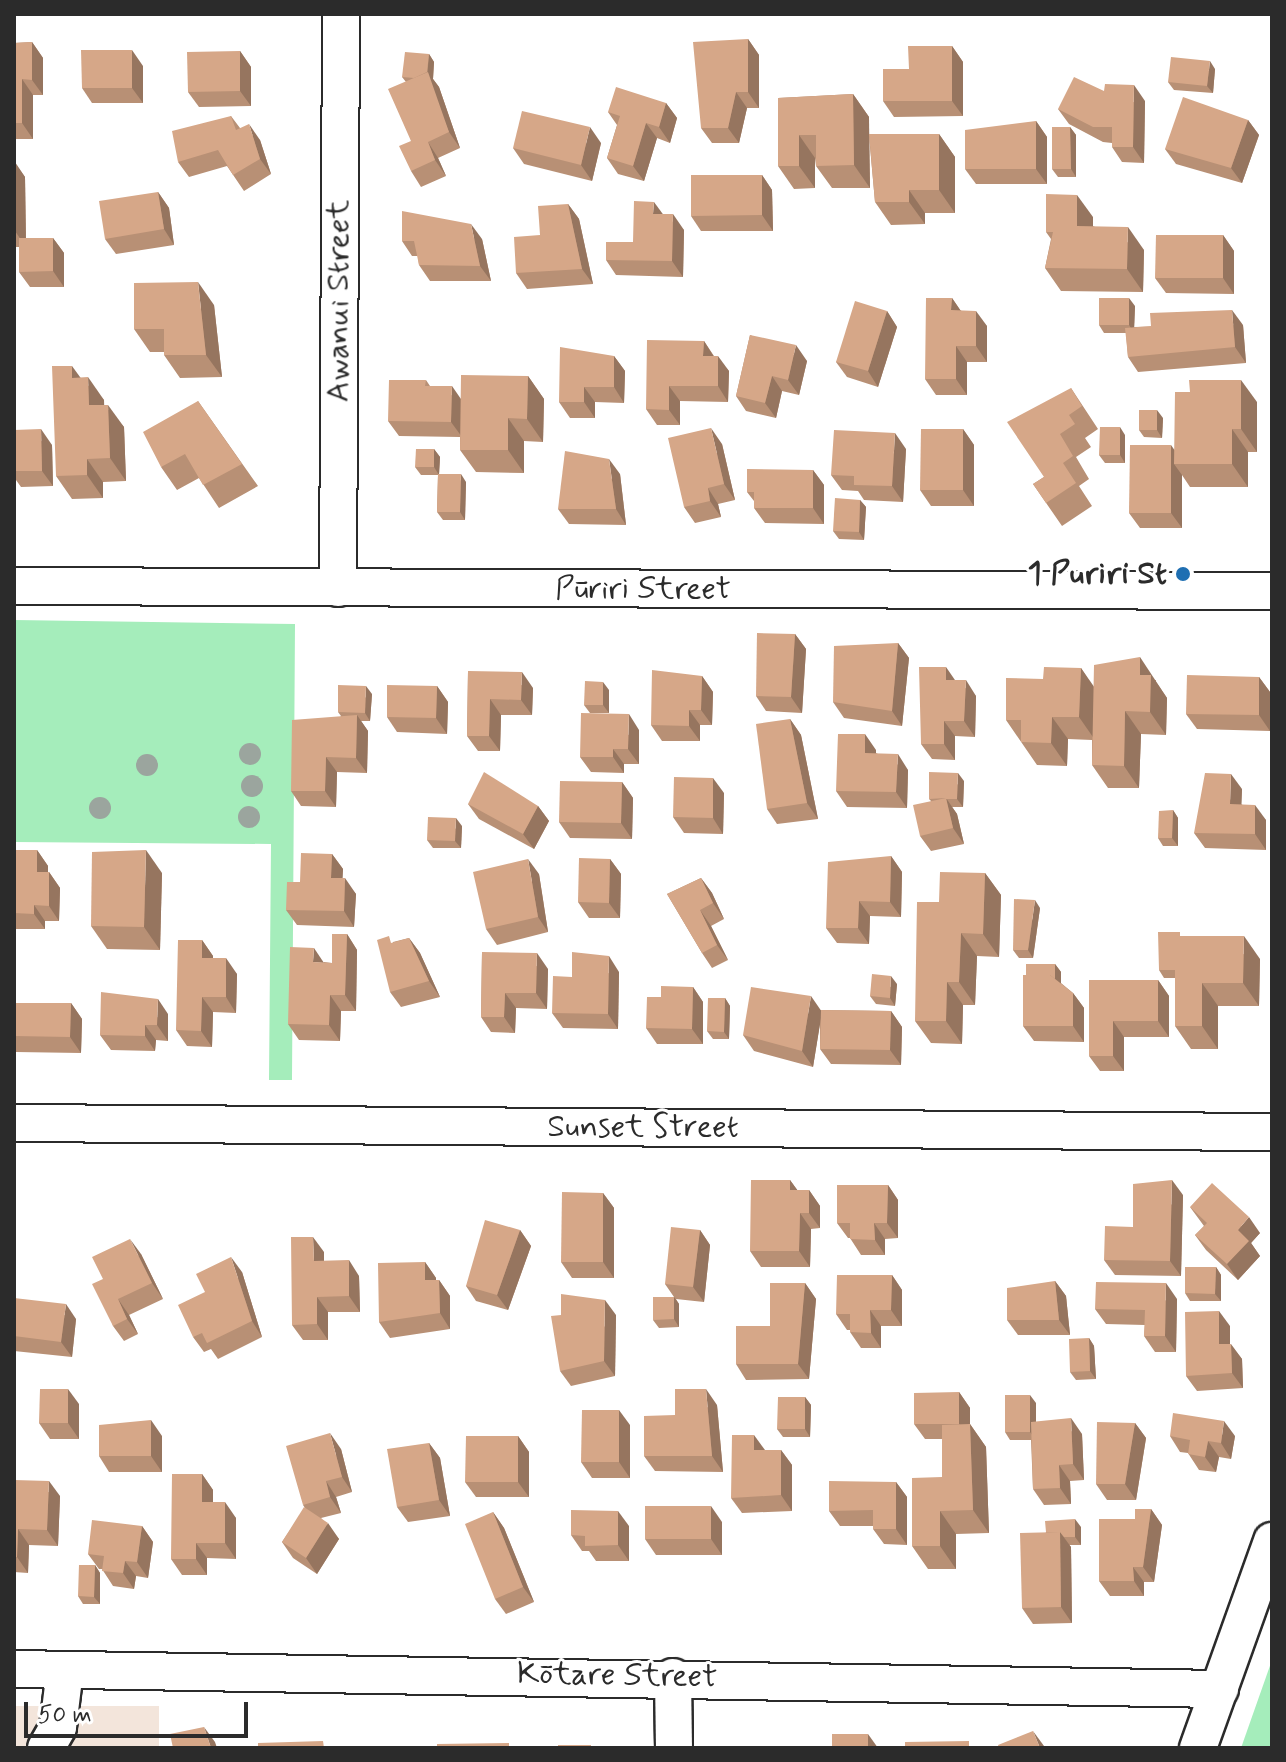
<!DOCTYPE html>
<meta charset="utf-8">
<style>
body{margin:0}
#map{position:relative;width:1286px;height:1762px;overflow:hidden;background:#fff;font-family:Mynerve,sans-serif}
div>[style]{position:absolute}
.built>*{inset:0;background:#f3e5db}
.green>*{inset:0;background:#a5edbb}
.roads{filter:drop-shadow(2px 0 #2b2b2b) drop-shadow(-2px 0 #2b2b2b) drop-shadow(0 2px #2b2b2b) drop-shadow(0 -2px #2b2b2b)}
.minor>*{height:36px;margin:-18px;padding:0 18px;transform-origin:18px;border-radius:18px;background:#fff}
.trees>*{width:22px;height:22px;margin:-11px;border-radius:50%;background:#9ba59e}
.wall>*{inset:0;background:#b89075}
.shaded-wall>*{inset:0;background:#96755f}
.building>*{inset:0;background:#d6a788}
.dots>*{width:22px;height:22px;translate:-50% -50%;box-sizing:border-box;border:4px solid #fff;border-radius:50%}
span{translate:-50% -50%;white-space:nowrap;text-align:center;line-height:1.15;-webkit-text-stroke:6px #fff;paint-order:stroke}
.street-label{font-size:32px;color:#2b2b2b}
.poi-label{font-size:32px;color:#2b2b2b;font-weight:700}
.right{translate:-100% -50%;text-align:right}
.frame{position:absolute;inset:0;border:16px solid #2b2b2b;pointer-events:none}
.scale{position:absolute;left:24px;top:1702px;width:224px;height:36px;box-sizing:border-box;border:4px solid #2b2b2b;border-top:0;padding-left:10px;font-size:24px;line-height:28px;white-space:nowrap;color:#2b2b2b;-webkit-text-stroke:6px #fff;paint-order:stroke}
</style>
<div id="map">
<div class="built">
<i style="clip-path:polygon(14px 1706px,159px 1706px,159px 1748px,14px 1748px)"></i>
</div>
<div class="green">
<i style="clip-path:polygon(14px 620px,295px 624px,292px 1080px,269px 1080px,271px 844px,14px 842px)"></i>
<i style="clip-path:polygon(1272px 1660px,1272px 1748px,1241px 1748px)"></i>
</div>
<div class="roads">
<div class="minor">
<i style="left:14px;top:586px;width:1258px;rotate:0.23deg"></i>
<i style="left:338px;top:588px;width:574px;rotate:-89.7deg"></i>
<i style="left:14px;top:1123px;width:1258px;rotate:0.41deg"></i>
<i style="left:14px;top:1669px;width:1206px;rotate:0.95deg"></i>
<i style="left:673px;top:1677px;width:71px;rotate:89.2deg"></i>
<i style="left:46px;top:1748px;width:24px;rotate:-60deg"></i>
<i style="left:58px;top:1727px;width:57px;rotate:-83deg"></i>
<i style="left:1198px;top:1748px;width:220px;rotate:-70.3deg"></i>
</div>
</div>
<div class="trees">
<i style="left:250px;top:754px"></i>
<i style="left:147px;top:765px"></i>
<i style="left:252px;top:786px"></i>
<i style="left:100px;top:808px"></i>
<i style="left:249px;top:817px"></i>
</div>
<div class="wall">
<i style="clip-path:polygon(748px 39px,759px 55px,759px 108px,747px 108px,739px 143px,712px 143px,701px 128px)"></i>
<i style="clip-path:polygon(32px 42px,43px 58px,43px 95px,33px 95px,33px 139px,14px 139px,14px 43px)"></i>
<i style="clip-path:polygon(952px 46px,963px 62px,963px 116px,894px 117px,883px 101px,909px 69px)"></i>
<i style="clip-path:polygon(240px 51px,251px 67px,251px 106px,199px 107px,188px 92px)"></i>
<i style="clip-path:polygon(429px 54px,434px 62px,433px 79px,439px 87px,460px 148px,438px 158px,446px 176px,421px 187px,411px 171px,411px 141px,406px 82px,402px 77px)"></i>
<i style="clip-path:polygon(143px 66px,143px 103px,92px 103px,82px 88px)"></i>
<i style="clip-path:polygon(1215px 69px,1213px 93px,1174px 90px,1168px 82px)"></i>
<i style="clip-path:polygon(853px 94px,869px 117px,869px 134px,939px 134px,955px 157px,955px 213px,925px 213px,925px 224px,891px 225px,875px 202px,869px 136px,870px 188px,832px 188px,816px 166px,815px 158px,815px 188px,794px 189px,778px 166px,778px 98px)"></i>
<i style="clip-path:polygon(1145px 101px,1144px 163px,1122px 162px,1112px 147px,1112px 143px,1103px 142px,1069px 124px,1058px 109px)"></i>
<i style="clip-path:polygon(666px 103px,677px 118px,670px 143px,657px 138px,644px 181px,618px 174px,607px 158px,617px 125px,608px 112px)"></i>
<i style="clip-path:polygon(231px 116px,240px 128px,260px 140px,271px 174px,244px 191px,227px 166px,189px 177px,178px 162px)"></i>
<i style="clip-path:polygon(1248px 120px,1259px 135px,1242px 183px,1176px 164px,1165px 149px)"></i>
<i style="clip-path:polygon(1036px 121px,1047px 137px,1047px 184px,976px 184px,965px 169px)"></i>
<i style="clip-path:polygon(1070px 127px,1076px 135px,1076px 177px,1058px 177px,1052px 169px)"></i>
<i style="clip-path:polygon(601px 143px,592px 181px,524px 164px,513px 148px)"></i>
<i style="clip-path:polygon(14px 162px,25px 177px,26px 238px,53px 238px,64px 253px,64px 287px,30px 287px,19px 272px,19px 247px,14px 247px)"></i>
<i style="clip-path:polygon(762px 175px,772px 190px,773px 231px,701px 231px,691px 216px)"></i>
<i style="clip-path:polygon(158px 192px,169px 208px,174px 245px,116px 254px,105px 239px)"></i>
<i style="clip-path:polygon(568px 204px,579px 219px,593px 284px,527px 289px,516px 273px)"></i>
<i style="clip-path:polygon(662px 214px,684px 230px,683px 277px,616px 275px,606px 260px,633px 242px)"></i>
<i style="clip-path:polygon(1093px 217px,1093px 226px,1144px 250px,1143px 292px,1061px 291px,1045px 268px,1051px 239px,1046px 232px)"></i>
<i style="clip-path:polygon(1223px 235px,1234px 251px,1234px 294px,1166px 293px,1155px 278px)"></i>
<i style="clip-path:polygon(482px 239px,491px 281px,430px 281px,419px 265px,418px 256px,412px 256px,402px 241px)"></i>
<i style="clip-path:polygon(952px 298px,960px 310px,987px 326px,987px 362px,967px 362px,967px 395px,936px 395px,925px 379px)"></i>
<i style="clip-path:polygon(214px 305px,222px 377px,180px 378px,164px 355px,164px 352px,150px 352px,134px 329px)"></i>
<i style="clip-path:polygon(1135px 306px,1134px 327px,1243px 325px,1246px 363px,1138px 372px,1128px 357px,1126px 333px,1104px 333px,1099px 325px)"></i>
<i style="clip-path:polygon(887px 311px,897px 327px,878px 387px,847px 377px,836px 362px)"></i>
<i style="clip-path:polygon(750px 335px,807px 361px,799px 395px,782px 391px,776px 418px,746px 411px,736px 396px)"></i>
<i style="clip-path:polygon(704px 341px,714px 356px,729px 371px,728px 402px,680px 401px,680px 425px,657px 425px,646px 409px)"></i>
<i style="clip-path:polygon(614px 356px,625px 371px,624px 403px,595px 402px,595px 418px,570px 418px,559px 402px)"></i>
<i style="clip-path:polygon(528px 376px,544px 399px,543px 442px,524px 441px,524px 473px,476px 472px,460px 450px,460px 437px,399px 436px,388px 421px,426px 380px,430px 386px,461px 399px)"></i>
<i style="clip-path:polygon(80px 378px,104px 400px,104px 405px,124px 427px,126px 481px,103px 482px,103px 498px,72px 499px,56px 476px)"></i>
<i style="clip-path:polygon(1071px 388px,1098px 429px,1085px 438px,1091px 447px,1076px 457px,1089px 479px,1079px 486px,1092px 506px,1062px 526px,1033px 484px,1044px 477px)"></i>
<i style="clip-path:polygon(198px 401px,258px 486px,219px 508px,199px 478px,177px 490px,161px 467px)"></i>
<i style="clip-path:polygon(1257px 402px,1257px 452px,1248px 452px,1248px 487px,1190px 487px,1182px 475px,1182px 528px,1140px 528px,1129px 513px,1174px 450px)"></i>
<i style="clip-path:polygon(1163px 418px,1162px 438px,1144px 437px,1139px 430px)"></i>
<i style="clip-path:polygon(963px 429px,974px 445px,974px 506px,931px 506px,920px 490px)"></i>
<i style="clip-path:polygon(14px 430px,52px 445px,53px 486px,21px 487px,16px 480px,14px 480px)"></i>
<i style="clip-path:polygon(1125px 435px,1125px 463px,1105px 463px,1099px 455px)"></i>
<i style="clip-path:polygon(722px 444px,735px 500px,718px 504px,721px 517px,695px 523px,684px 507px)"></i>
<i style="clip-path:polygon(434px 449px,440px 457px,439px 474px,466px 482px,465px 520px,443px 520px,437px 512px,438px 475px,421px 475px,415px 467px)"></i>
<i style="clip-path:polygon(906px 449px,903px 502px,864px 500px,858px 491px,842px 490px,831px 475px)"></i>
<i style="clip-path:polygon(813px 470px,824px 485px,824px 524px,765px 523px,754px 508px,754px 501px,747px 492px)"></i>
<i style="clip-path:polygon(620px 474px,626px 525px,569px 524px,558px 509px)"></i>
<i style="clip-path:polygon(860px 500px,866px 507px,864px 540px,839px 539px,833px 531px)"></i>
<i style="clip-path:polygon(795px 634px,806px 649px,802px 713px,766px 711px,756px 696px)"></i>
<i style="clip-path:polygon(898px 643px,909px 658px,902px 726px,844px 718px,833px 702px)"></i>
<i style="clip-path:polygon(1081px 668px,1093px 687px,1156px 680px,1156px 682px,1167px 698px,1166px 735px,1141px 734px,1139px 788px,1108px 788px,1092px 765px,1092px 740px,1068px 739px,1067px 766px,1037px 765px,1006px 720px,1043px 679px)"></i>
<i style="clip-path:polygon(468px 671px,533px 688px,532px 715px,501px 715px,500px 751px,478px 751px,467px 736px)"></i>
<i style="clip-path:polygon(702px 676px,713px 692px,712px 725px,700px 725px,700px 741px,662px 741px,651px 725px)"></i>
<i style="clip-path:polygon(1259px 677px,1270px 692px,1270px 731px,1197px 729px,1186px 714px)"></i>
<i style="clip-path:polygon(955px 680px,976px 696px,975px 737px,955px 736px,955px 760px,932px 759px,921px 744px)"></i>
<i style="clip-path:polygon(437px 686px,448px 702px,447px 734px,397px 732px,387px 717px)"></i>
<i style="clip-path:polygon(609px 690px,609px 713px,590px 713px,584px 705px)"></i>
<i style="clip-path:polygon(372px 694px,370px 721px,361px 721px,368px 731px,367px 773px,337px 772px,336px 807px,301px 806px,291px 791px,341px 716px,338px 712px)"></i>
<i style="clip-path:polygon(790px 719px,801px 735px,818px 819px,777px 824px,767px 809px)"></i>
<i style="clip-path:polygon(639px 730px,639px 764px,624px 764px,624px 773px,591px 772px,580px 757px)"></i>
<i style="clip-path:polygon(876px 750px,876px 753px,908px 770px,907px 808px,847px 807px,836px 791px)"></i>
<i style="clip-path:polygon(964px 781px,963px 807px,952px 807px,957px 814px,964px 844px,931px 851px,920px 836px,931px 801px,929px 799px)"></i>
<i style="clip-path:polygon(622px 782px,633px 798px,632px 839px,570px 838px,559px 822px)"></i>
<i style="clip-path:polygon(1242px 789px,1241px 804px,1266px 820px,1266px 850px,1205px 848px,1194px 833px)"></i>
<i style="clip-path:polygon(724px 793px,723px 834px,684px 833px,673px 817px)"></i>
<i style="clip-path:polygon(468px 804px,538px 806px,549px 821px,534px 849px,479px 819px)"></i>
<i style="clip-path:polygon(1173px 810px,1178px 818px,1178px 846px,1163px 846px,1158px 838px)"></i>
<i style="clip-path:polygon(462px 826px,461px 848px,433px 848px,427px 840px)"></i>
<i style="clip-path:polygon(14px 850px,37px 850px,48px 866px,48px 872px,49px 872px,60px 888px,59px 921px,45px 921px,45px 929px,14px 929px)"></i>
<i style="clip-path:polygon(332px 854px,343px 869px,342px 878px,356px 894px,354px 927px,297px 925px,286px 910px,300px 882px)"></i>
<i style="clip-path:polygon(891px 856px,902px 872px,901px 917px,870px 916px,869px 944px,837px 943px,826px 928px)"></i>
<i style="clip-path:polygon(610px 859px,621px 874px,620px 918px,589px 918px,578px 902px)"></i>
<i style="clip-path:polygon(162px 873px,160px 950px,107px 949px,91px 926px)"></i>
<i style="clip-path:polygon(985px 873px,1001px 895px,999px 957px,977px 956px,975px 1005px,963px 1005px,962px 1044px,931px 1043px,915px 1021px,939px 902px)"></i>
<i style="clip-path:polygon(539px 874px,548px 932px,497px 945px,486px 929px)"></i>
<i style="clip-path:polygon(701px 878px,712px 893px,724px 919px,711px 926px,728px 960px,712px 968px,702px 953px,667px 894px)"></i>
<i style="clip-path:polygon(1040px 908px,1033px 958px,1019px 958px,1013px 950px)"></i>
<i style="clip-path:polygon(347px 934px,357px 950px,356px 1011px,341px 1011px,340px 1041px,299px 1040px,288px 1024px,324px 962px,332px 963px)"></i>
<i style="clip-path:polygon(1183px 936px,1260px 959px,1259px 1006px,1218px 1006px,1218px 1049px,1191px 1049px,1175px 1026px,1175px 978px,1164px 978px,1159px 970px)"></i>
<i style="clip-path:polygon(409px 938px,420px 953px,440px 997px,401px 1007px,390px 992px,393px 942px)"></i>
<i style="clip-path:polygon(202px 940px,213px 956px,213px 958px,237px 974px,236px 1013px,213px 1012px,212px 1047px,187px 1046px,176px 1030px)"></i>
<i style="clip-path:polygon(482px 952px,548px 969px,547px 1009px,516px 1008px,515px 1033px,491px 1032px,481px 1017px)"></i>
<i style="clip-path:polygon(1055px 964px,1061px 972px,1061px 983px,1073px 993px,1084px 1008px,1084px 1042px,1034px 1041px,1023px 1026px,1026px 975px)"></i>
<i style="clip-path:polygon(619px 972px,618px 1029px,563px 1028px,552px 1013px,572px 977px)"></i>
<i style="clip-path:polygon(1089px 980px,1158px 980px,1169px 996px,1169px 1037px,1124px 1037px,1124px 1071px,1100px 1071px,1089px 1056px)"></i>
<i style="clip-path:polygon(897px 984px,895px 1006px,876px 1004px,870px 996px)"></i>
<i style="clip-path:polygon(693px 987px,703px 1002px,703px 1044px,657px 1044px,646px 1028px,661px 997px)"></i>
<i style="clip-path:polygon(725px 998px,730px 1006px,729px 1039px,713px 1039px,707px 1031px)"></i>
<i style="clip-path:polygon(14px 1003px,71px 1003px,82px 1019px,81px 1053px,16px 1052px,14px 1049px)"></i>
<i style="clip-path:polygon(821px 1010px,891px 1011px,902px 1027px,901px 1065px,831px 1064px,820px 1049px,820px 1023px,813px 1067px,754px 1051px,743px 1035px)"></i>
<i style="clip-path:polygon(168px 1014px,168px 1041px,156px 1040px,155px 1051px,111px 1050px,100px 1035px)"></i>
<i style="clip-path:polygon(790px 1180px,797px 1190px,809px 1190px,820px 1206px,820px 1228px,811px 1229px,810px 1267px,761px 1267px,750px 1251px)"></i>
<i style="clip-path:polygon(888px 1185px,898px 1200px,898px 1238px,885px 1239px,885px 1255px,861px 1255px,850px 1238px,848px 1238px,837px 1223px)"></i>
<i style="clip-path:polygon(603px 1193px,614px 1208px,614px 1278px,572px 1278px,561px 1262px)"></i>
<i style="clip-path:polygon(1183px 1195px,1181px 1276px,1115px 1275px,1104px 1260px)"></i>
<i style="clip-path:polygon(1190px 1207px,1260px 1233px,1251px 1243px,1260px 1256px,1238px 1280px,1206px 1250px,1195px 1235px,1204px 1226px)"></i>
<i style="clip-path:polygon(520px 1230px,531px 1246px,508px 1310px,476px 1301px,466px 1286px)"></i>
<i style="clip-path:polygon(700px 1230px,710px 1245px,704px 1302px,676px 1299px,679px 1304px,679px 1327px,659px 1328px,653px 1320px,674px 1297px,665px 1284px)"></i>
<i style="clip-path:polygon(324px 1252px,324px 1261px,359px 1276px,360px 1312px,328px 1312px,328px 1340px,303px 1340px,292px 1325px)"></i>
<i style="clip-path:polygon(141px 1254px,163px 1299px,129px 1315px,138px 1334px,124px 1341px,113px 1326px,103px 1279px)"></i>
<i style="clip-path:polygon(425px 1262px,436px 1278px,436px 1280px,439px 1280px,450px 1296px,450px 1329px,390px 1338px,379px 1322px)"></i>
<i style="clip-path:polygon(1216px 1267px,1221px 1275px,1221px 1301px,1190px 1301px,1185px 1293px)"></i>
<i style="clip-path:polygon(242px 1272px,262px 1337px,218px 1359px,211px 1349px,204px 1352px,193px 1337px)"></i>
<i style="clip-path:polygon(892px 1275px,902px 1290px,902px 1326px,881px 1326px,881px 1348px,861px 1348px,850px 1332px,850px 1330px,847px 1330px,836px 1314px)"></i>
<i style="clip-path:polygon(1055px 1281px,1066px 1296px,1070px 1335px,1018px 1335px,1007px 1320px)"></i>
<i style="clip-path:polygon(805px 1283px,816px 1299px,809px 1379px,746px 1380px,736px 1364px,770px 1326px)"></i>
<i style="clip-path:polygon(14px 1298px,76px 1319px,72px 1357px,14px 1351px)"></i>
<i style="clip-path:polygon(1177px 1299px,1176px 1352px,1155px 1352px,1144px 1336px,1145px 1325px,1106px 1324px,1095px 1309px)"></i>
<i style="clip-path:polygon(616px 1315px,615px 1376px,571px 1386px,560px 1371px)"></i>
<i style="clip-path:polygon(1230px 1326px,1230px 1344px,1242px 1359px,1243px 1388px,1197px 1391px,1186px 1376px)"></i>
<i style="clip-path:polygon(1089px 1338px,1094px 1346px,1096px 1379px,1076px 1380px,1070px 1372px)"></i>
<i style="clip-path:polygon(959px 1392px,970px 1408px,970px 1424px,986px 1447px,989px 1533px,956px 1534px,956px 1569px,928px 1569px,912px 1546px,942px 1477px,942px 1439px,925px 1439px,914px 1424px)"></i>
<i style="clip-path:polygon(805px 1397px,811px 1405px,810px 1437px,783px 1437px,777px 1429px)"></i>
<i style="clip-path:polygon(1036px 1403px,1036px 1422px,1082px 1434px,1084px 1480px,1070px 1481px,1071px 1504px,1044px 1505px,1033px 1489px,1031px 1440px,1010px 1440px,1005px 1432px)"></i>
<i style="clip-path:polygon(79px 1404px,79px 1439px,50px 1439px,39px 1423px)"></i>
<i style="clip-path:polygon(717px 1405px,723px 1472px,655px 1471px,644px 1456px,675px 1415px)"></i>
<i style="clip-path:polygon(1135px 1423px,1146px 1438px,1136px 1500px,1107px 1500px,1096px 1484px)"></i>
<i style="clip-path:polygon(630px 1425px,630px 1478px,592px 1478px,581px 1462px)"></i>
<i style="clip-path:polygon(162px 1436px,162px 1472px,109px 1472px,99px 1456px)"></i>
<i style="clip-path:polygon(518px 1436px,529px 1452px,529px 1497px,476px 1497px,465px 1482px)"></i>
<i style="clip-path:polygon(1170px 1436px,1235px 1436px,1231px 1459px,1219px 1457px,1216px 1472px,1199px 1470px,1188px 1453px,1180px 1452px)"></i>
<i style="clip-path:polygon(429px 1443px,440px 1458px,450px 1516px,408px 1522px,397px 1507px)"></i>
<i style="clip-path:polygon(341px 1449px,352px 1492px,336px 1497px,341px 1513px,321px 1518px,339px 1539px,317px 1574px,293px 1558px,282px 1542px,305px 1508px,303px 1505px)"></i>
<i style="clip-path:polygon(765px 1450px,781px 1450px,792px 1465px,792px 1511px,742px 1513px,731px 1498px)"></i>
<i style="clip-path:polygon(202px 1474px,213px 1490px,213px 1502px,236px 1518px,236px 1559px,207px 1558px,207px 1575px,182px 1575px,171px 1559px)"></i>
<i style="clip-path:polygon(14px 1480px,60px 1496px,58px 1546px,29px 1545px,28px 1573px,14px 1572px)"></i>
<i style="clip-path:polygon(896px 1482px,907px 1497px,907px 1545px,884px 1544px,873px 1529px,873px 1526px,840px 1526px,829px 1511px)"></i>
<i style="clip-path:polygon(1151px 1509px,1162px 1525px,1154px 1582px,1144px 1582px,1144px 1596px,1110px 1596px,1099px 1581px,1135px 1519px)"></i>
<i style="clip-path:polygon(493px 1512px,504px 1528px,534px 1602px,506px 1614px,495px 1599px)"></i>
<i style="clip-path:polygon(722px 1522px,722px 1555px,656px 1555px,645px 1539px)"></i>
<i style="clip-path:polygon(142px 1526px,153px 1542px,148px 1578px,136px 1576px,134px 1589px,113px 1586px,102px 1569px,99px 1569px,88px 1554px)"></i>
<i style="clip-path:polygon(629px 1526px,629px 1561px,596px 1561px,589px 1551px,582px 1551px,571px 1535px)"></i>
<i style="clip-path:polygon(1081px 1527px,1081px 1545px,1069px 1545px,1071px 1547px,1072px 1623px,1033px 1624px,1022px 1608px,1046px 1532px)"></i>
<i style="clip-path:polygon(95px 1565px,100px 1573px,100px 1604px,83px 1604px,78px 1596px)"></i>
</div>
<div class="shaded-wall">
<i style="clip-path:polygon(748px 39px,759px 55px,759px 108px,748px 92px)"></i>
<i style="clip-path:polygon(32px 42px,43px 58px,43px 95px,32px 80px)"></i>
<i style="clip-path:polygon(952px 46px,963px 62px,963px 116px,952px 101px)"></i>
<i style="clip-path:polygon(132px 50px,143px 66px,143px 103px,132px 88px)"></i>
<i style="clip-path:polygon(240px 51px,251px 67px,251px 106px,240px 91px)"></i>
<i style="clip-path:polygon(429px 54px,434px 62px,433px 79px,439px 87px,460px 148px,449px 132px,427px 79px)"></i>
<i style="clip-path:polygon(1210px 61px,1215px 69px,1213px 93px,1207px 86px)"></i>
<i style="clip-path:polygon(22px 79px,33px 95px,33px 139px,22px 123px)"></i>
<i style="clip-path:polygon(1134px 85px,1145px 101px,1144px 163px,1133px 147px)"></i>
<i style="clip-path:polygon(736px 92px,747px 108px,739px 143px,728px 128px)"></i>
<i style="clip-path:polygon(853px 94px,869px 117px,870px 188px,854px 165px)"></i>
<i style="clip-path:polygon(666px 103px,677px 118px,670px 143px,659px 127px)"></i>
<i style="clip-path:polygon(1248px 120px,1259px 135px,1242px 183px,1231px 168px)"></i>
<i style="clip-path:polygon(1036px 121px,1047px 137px,1047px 184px,1036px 169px)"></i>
<i style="clip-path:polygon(646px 123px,657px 138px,644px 181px,633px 166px)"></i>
<i style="clip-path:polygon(249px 124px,260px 140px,271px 174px,260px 159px)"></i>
<i style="clip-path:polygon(590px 127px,601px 143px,592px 181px,581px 165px)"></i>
<i style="clip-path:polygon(1070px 127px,1076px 135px,1076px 177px,1071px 169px)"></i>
<i style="clip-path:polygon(939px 134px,955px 157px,955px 213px,939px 190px)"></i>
<i style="clip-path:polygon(799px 135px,815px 158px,815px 188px,799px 166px)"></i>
<i style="clip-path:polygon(428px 142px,438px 158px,446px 176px,435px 160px)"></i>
<i style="clip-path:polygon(15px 162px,25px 177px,26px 247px,15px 231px)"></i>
<i style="clip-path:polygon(762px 175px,772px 190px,773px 231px,762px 215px)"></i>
<i style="clip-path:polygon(909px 190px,925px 213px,925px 224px,909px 202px)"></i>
<i style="clip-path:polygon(158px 192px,169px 208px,174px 245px,164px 229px)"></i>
<i style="clip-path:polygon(1077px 195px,1093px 217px,1093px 249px,1077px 226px)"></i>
<i style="clip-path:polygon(654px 202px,665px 217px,653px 214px)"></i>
<i style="clip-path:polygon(568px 204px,579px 219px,593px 284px,582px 269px)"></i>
<i style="clip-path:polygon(673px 214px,684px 230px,683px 277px,672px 261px)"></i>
<i style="clip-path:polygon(471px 224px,482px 239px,491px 281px,480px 266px)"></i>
<i style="clip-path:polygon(1128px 227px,1144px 250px,1143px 292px,1127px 269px)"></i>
<i style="clip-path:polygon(1223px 235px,1234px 251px,1234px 294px,1223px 278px)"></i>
<i style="clip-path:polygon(53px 238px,64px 253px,64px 287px,53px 271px)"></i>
<i style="clip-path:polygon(198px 282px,214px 305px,222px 377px,206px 355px)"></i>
<i style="clip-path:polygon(952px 298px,963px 314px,951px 310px)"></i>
<i style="clip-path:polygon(1129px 298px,1135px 306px,1134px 333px,1129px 325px)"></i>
<i style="clip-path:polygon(1232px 310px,1243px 325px,1246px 363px,1235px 347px)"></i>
<i style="clip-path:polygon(887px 311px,897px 327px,878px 387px,868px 371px)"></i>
<i style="clip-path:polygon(976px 311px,987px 326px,987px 362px,976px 346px)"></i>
<i style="clip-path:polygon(704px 341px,714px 357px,703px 356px)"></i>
<i style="clip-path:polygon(796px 345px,807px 361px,799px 395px,788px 380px)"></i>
<i style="clip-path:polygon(956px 346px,967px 362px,967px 395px,956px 379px)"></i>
<i style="clip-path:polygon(614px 356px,625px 371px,624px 403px,614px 387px)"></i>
<i style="clip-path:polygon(718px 356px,729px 371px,728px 402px,718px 386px)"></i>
<i style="clip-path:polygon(72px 366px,88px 388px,72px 378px)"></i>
<i style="clip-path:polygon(528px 376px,544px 399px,543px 442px,527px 419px)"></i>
<i style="clip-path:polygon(772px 376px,782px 391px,776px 418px,765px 403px)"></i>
<i style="clip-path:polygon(88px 377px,104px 400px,105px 428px,89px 405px)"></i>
<i style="clip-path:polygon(1241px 380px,1257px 402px,1257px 452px,1241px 429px)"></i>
<i style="clip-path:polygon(452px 386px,463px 402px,462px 437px,451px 422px)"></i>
<i style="clip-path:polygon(669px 386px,680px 401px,680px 425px,669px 410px)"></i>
<i style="clip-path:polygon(584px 387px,595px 402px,595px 418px,584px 402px)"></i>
<i style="clip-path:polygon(108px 405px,124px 427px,126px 481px,110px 458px)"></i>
<i style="clip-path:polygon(1157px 410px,1163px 418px,1162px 438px,1157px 430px)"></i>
<i style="clip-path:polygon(508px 418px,524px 441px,524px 473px,508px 450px)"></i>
<i style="clip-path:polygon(1120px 427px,1125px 435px,1125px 463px,1120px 455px)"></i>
<i style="clip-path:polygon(711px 428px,722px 444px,735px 500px,724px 484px)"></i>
<i style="clip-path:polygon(41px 429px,52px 445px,53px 486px,42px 471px)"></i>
<i style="clip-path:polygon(963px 429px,974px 445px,974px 506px,963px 490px)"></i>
<i style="clip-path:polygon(1232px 429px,1248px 452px,1248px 487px,1232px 464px)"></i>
<i style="clip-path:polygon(895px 433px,906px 449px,903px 502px,892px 486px)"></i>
<i style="clip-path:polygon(1171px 445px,1182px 461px,1174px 464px,1182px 475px,1182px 528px,1171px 513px)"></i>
<i style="clip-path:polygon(434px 449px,440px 457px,439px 475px,434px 467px)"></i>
<i style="clip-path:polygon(87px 459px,103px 482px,103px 498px,87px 475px)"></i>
<i style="clip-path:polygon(609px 459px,620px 474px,626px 525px,616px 509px)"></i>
<i style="clip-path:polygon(813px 470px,824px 485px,824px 524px,813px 508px)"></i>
<i style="clip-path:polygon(461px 474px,466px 482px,465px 520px,460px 512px)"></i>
<i style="clip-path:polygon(708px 488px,718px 504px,721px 517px,710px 501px)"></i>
<i style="clip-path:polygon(860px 500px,866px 507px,864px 540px,859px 532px)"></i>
<i style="clip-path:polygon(795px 634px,806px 649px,802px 713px,791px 697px)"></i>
<i style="clip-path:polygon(898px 643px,909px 658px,902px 726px,892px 711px)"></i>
<i style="clip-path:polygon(1140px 657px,1167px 698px,1166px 735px,1150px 712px,1140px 675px)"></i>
<i style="clip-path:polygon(946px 667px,957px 683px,946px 680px)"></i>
<i style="clip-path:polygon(1081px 668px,1097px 691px,1095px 740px,1079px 717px)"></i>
<i style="clip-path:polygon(522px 672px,533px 688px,532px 715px,521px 700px)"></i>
<i style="clip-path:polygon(702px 676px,713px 692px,712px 725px,701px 710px)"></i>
<i style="clip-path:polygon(1259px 677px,1270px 692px,1270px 731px,1259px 715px)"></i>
<i style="clip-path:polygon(966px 680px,976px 696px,975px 737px,964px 721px)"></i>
<i style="clip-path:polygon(603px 682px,609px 690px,609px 713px,603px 705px)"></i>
<i style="clip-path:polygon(366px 686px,372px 694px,370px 721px,365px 713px)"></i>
<i style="clip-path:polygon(437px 686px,448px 702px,447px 734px,436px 718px)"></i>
<i style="clip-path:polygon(490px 699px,501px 715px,500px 751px,489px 736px)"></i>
<i style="clip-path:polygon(689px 710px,700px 725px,700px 741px,689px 726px)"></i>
<i style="clip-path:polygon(1125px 711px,1141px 734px,1139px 788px,1124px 766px)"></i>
<i style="clip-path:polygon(629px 714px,639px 730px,639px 764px,628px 749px)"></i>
<i style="clip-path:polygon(357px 715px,368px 731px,367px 773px,356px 758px)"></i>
<i style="clip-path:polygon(1052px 717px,1068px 739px,1067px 766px,1051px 743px)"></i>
<i style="clip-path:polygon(790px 719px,801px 735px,818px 819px,807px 803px)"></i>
<i style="clip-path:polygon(944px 721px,955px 736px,955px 760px,944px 744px)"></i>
<i style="clip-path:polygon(865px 734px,876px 750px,876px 769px,865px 753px)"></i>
<i style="clip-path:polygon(613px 749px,624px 764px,624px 773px,613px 757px)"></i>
<i style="clip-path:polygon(898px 754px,908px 770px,907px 808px,896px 792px)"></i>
<i style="clip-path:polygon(326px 757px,337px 772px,336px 807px,325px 791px)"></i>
<i style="clip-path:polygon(958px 773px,964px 781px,963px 807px,957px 799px)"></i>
<i style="clip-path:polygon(1231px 774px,1242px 789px,1241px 819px,1230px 804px)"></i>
<i style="clip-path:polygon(713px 778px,724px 793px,723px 834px,713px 818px)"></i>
<i style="clip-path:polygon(622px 782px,633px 798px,632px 839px,621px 823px)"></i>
<i style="clip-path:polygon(946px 798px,957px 814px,964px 844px,953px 828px)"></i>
<i style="clip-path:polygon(1255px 805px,1266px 820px,1266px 850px,1255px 834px)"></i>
<i style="clip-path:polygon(538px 806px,549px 821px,534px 849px,523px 834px)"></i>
<i style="clip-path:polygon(1173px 810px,1178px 818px,1178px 846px,1172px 838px)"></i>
<i style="clip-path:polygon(456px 818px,462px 826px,461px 848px,455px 841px)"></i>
<i style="clip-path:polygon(37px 850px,48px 866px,48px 888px,37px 872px)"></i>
<i style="clip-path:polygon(146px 850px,162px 873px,160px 950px,144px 927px)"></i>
<i style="clip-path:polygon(332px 854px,343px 869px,342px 894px,331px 878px)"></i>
<i style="clip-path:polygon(891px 856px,902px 872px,901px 917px,890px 902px)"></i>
<i style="clip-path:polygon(528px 859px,539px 874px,548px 932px,538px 917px)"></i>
<i style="clip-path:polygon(610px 859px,621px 874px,620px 918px,609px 903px)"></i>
<i style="clip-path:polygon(49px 872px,60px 888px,59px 921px,49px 906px)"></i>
<i style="clip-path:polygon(985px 873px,1001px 895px,999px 957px,983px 934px)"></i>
<i style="clip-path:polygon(345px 878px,356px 894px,354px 927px,344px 911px)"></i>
<i style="clip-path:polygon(701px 878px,712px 893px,724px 919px,713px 903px)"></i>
<i style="clip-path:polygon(1035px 900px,1040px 908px,1033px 958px,1028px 950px)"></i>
<i style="clip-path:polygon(859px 901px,870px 916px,869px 944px,858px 928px)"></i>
<i style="clip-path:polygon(34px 905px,45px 921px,45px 929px,34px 914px)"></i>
<i style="clip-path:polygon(700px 910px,711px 926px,728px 960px,717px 945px)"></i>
<i style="clip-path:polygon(961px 933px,977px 956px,975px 1005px,959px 982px)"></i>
<i style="clip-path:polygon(347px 934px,357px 950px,356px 1011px,345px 995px)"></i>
<i style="clip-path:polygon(1244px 936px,1260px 959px,1259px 1006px,1243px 983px)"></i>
<i style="clip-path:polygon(409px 938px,420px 953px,440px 997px,429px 981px)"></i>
<i style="clip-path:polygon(202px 940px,213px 956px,213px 974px,202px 958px)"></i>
<i style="clip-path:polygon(314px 948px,324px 963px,313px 962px)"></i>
<i style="clip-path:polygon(537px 953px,548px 969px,547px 1009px,536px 993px)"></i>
<i style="clip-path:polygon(609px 956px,619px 972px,618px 1029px,608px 1014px)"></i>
<i style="clip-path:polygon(226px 958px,237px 974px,236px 1013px,226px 997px)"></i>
<i style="clip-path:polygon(1055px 964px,1061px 972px,1061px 990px,1055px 982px)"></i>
<i style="clip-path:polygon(891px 976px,897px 984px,895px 1006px,890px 998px)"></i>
<i style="clip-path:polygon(1158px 980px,1169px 996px,1169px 1037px,1158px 1021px)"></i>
<i style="clip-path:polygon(947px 982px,963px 1005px,962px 1044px,946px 1021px)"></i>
<i style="clip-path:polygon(1202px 983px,1218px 1006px,1218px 1049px,1202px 1026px)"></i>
<i style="clip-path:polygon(693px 987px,703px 1002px,703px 1044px,692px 1029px)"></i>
<i style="clip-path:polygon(505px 993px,516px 1008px,515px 1033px,504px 1017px)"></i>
<i style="clip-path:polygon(1073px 993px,1084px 1008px,1084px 1042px,1073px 1026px)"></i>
<i style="clip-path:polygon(330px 995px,341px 1011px,340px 1041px,329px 1025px)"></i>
<i style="clip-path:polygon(811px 996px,822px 1012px,813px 1067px,802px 1051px)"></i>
<i style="clip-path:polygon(202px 997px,213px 1012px,212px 1047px,201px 1031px)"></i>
<i style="clip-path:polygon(725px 998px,730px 1006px,729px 1039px,724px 1032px)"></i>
<i style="clip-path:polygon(158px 999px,168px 1014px,168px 1041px,157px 1025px)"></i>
<i style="clip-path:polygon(71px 1003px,82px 1019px,81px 1053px,70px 1037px)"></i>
<i style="clip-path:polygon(891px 1011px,902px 1027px,901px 1065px,890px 1050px)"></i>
<i style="clip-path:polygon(1113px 1021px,1124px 1037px,1124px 1071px,1113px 1056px)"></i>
<i style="clip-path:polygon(145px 1025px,156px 1040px,155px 1051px,145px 1036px)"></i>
<i style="clip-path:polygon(790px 1180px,801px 1195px,790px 1190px)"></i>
<i style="clip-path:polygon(1172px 1180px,1183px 1195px,1181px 1276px,1170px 1261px)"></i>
<i style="clip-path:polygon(888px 1185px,898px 1200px,898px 1238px,887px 1223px)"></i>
<i style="clip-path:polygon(809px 1190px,820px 1206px,820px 1228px,809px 1213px)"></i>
<i style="clip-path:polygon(603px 1193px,614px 1208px,614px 1278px,603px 1262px)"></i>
<i style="clip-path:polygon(800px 1213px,811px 1229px,810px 1267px,799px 1251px)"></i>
<i style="clip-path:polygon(1249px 1217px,1260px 1233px,1251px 1243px,1260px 1256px,1238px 1280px,1227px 1264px,1238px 1230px)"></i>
<i style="clip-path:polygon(874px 1223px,885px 1239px,885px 1255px,875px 1240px)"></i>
<i style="clip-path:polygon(520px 1230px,531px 1246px,508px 1310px,497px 1295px)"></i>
<i style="clip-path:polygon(700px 1230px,710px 1245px,704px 1302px,693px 1287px)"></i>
<i style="clip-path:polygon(313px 1237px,324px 1252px,324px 1276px,314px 1261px)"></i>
<i style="clip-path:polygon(130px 1239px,141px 1254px,163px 1299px,152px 1283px)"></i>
<i style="clip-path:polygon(231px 1257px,242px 1272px,262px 1337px,252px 1321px)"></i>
<i style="clip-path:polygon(349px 1260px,359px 1276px,360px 1312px,349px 1296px)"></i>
<i style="clip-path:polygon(425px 1262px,436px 1278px,436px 1296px,425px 1280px)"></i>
<i style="clip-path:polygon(1216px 1267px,1221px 1275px,1221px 1301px,1215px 1294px)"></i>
<i style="clip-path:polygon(892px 1275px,902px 1290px,902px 1326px,891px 1310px)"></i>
<i style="clip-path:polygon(439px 1280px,450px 1296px,450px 1329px,440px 1313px)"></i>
<i style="clip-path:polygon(1055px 1281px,1066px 1296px,1070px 1335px,1059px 1320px)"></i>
<i style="clip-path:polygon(805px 1283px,816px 1299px,809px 1379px,798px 1364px)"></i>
<i style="clip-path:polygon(1166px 1283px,1177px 1299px,1176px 1352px,1165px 1336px)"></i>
<i style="clip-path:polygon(317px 1297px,328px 1312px,328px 1340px,317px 1324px)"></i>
<i style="clip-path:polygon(674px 1297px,679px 1304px,679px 1327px,674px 1319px)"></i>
<i style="clip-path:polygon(118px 1299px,129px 1315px,138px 1334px,127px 1319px)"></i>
<i style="clip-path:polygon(605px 1300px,616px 1315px,615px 1376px,604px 1361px)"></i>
<i style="clip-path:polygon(66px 1304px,76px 1319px,72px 1357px,61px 1342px)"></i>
<i style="clip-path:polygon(870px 1310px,881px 1326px,881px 1348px,871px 1333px)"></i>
<i style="clip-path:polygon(1219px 1311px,1230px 1326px,1230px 1359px,1219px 1344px)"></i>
<i style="clip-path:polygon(1089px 1338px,1094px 1346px,1096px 1379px,1090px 1371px)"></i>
<i style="clip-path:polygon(1231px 1344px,1242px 1359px,1243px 1388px,1232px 1373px)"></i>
<i style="clip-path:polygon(68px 1389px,79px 1404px,79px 1439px,68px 1423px)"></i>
<i style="clip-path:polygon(706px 1389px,717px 1405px,723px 1472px,712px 1456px)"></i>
<i style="clip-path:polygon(959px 1392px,970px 1408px,970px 1439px,959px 1424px)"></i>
<i style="clip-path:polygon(1030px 1395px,1036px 1403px,1036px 1440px,1030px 1432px)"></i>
<i style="clip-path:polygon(805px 1397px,811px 1405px,810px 1437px,805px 1429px)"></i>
<i style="clip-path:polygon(619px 1410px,630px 1425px,630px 1478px,619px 1462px)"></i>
<i style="clip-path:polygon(1071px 1418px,1082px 1434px,1084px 1480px,1073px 1464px)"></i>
<i style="clip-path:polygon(151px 1420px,162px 1436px,162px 1472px,151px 1456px)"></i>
<i style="clip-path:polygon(1224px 1421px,1235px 1436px,1231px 1459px,1221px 1443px)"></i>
<i style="clip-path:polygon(1135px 1423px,1146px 1438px,1136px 1500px,1125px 1484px)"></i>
<i style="clip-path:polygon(970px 1424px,986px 1447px,989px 1533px,973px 1510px)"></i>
<i style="clip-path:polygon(330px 1433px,341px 1449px,352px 1492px,342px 1477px)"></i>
<i style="clip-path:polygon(754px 1435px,765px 1450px,754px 1450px)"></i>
<i style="clip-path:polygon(518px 1436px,529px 1452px,529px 1497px,518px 1482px)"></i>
<i style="clip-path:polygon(1208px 1441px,1219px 1457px,1216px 1472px,1205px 1457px)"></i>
<i style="clip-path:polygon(429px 1443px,440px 1458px,450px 1516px,439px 1500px)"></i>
<i style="clip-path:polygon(781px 1450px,792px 1465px,792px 1511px,781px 1495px)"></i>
<i style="clip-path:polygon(1059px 1465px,1070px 1481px,1071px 1504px,1060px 1488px)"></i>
<i style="clip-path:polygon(202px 1474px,213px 1490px,213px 1518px,202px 1502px)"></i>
<i style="clip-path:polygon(49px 1481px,60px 1496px,58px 1546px,47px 1530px)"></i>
<i style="clip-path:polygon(326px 1481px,336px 1497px,341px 1513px,330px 1497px)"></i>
<i style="clip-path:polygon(896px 1482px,907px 1497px,907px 1545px,896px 1529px)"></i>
<i style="clip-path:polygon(225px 1502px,236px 1518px,236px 1559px,225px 1543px)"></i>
<i style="clip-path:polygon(711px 1506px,722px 1522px,722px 1555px,711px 1539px)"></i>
<i style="clip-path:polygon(1151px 1509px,1162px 1525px,1154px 1582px,1143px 1567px)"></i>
<i style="clip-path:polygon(618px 1511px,629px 1526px,629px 1561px,618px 1545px)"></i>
<i style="clip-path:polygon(940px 1511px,956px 1534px,956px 1569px,940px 1546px)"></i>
<i style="clip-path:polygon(493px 1512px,504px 1528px,534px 1602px,523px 1587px)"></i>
<i style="clip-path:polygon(1075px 1519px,1081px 1527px,1081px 1545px,1075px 1537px)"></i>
<i style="clip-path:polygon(328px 1523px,339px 1539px,317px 1574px,306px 1558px)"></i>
<i style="clip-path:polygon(142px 1526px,153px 1542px,148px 1578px,137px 1562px)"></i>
<i style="clip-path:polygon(18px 1529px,29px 1545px,28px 1573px,17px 1557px)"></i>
<i style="clip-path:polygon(1060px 1532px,1071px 1547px,1072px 1623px,1061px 1607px)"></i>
<i style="clip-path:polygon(196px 1543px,207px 1558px,207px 1575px,196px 1559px)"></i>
<i style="clip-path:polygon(125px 1561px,136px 1576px,134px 1589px,123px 1573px)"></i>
<i style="clip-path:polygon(95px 1565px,100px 1573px,100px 1604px,94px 1597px)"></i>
<i style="clip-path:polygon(1133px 1567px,1144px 1582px,1144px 1596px,1134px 1581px)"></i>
<i style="clip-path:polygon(204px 1727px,215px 1742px,217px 1748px,211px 1748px)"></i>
<i style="clip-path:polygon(1033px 1731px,1044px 1746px,1045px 1748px,1040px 1748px)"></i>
<i style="clip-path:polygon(868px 1734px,878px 1748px,868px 1748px)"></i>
</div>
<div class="building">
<i style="clip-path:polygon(748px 39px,748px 92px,736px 92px,728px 128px,701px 128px,693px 42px)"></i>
<i style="clip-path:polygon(32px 42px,32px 80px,22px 79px,22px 123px,14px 123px,14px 43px)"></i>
<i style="clip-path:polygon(908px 46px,952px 46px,952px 101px,883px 101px,883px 69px,909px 69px)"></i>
<i style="clip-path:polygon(81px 50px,132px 50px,132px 88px,82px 88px)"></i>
<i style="clip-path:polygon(240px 51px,240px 91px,188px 92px,187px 52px)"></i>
<i style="clip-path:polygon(405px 52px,429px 54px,427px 72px,414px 78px,402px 77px)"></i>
<i style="clip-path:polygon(1171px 57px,1210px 61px,1207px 86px,1168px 82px)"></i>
<i style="clip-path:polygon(428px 72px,449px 132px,428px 142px,435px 160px,411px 171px,399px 146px,411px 141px,388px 89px)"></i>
<i style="clip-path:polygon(1074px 77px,1104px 91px,1105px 84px,1134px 85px,1133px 147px,1112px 147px,1112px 127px,1093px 127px,1058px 109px)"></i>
<i style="clip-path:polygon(616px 87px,666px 103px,659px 127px,646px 123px,633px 166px,607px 158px,620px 116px,608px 112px)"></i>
<i style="clip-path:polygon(853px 94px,854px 165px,816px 166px,816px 135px,799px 135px,799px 166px,778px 166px,778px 98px)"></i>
<i style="clip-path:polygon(1183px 97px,1248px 120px,1231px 168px,1165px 149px)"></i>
<i style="clip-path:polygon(522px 111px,590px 127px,581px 165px,513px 148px)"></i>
<i style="clip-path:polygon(231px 116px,236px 130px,249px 124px,260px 159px,233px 175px,218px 150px,178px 162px,172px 131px)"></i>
<i style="clip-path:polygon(1036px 121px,1036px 169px,965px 169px,965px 130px)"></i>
<i style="clip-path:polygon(1052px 127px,1070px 127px,1071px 169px,1052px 169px)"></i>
<i style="clip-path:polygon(869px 134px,939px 134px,939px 190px,909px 190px,909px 202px,875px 202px)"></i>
<i style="clip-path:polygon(14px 162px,15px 162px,15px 231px,14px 231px)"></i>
<i style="clip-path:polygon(691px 175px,762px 175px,762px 215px,691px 216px)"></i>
<i style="clip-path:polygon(158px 192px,164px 229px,105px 239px,99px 201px)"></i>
<i style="clip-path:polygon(1046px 194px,1077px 195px,1077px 226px,1128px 227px,1127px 269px,1045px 268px,1053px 232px,1046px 232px)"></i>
<i style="clip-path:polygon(634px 201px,654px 202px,653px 214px,673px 214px,672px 261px,606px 260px,606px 242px,633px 242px)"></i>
<i style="clip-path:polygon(568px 204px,582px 269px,516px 273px,514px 237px,540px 235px,538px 206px)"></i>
<i style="clip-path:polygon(402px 211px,471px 224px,480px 266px,419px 265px,414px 241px,402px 241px)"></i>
<i style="clip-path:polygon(1156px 235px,1223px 235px,1223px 278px,1155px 278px)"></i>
<i style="clip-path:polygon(19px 238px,53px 238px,53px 271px,19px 272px)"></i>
<i style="clip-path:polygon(198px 282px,206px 355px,164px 355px,164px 329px,134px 329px,134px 283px)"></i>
<i style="clip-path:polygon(926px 298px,952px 298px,951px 310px,976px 311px,976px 346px,956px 346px,956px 379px,925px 379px)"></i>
<i style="clip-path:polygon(1099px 298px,1129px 298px,1129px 325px,1099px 325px)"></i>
<i style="clip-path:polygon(855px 301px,887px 311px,868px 371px,836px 362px)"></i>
<i style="clip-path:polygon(1232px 310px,1235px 347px,1128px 357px,1125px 328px,1151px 326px,1150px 313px)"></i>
<i style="clip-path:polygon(750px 335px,796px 345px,788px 380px,772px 376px,765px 403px,736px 396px)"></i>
<i style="clip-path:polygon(647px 340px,704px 341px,703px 356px,718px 356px,718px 386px,669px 386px,669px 410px,646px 409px)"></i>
<i style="clip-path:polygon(560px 347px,614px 356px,614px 387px,584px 387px,584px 402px,559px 402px)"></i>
<i style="clip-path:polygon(52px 366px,72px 366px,72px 378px,88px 377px,89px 405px,108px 405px,110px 458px,87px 459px,87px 475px,56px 476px)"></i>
<i style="clip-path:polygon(461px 375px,528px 376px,527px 419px,508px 418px,508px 450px,460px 450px)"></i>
<i style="clip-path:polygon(389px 380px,426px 380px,425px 386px,452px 386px,451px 422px,388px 421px)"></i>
<i style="clip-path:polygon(1189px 380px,1241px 380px,1241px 429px,1232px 429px,1232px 464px,1174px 464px,1175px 392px,1190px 392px)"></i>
<i style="clip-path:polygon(1071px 388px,1082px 406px,1069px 415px,1075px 424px,1060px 434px,1073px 456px,1063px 463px,1076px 483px,1046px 503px,1033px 484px,1044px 477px,1007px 422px)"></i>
<i style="clip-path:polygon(198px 401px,242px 464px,203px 485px,185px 454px,161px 467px,143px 432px)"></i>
<i style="clip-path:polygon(1139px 410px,1157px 410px,1157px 430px,1139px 430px)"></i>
<i style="clip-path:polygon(1100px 427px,1120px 427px,1120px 455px,1099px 455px)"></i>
<i style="clip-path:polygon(711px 428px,724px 484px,708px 488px,710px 501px,684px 507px,668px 438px)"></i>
<i style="clip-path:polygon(41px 429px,42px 471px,14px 471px,14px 430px)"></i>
<i style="clip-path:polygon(921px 429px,963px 429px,963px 490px,920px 490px)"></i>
<i style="clip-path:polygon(834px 430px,895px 433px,892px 486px,854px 485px,854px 476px,831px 475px)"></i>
<i style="clip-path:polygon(1130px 445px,1171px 445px,1171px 513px,1129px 513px)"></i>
<i style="clip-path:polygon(416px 449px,434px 449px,434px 467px,415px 467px)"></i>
<i style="clip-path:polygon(565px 451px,609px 459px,616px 509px,558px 509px)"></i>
<i style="clip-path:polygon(747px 469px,813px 470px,813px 508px,754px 508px,754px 492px,747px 492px)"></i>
<i style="clip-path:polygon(438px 474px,461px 474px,460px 512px,437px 512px)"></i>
<i style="clip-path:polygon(835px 498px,860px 500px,859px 532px,833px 531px)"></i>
<i style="clip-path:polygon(757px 633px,795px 634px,791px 697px,756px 696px)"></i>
<i style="clip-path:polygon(898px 643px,892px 711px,833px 702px,834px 646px)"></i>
<i style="clip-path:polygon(1140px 657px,1140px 675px,1151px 675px,1150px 712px,1125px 711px,1124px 766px,1092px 765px,1094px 665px)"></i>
<i style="clip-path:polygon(919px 667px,946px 667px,946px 680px,966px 680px,964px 721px,944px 721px,944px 744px,921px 744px)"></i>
<i style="clip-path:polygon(1044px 667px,1081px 668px,1079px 717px,1052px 717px,1051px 743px,1021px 742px,1021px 720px,1006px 720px,1006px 678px,1043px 679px)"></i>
<i style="clip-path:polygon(652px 670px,702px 676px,701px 710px,689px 710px,689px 726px,651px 725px)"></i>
<i style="clip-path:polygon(468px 671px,522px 672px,521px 700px,490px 699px,489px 736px,467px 736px)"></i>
<i style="clip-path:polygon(1187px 675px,1259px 677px,1259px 715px,1186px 714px)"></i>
<i style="clip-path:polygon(585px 681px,603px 682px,603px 705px,584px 705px)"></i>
<i style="clip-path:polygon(338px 685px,366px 686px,365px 713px,338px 712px)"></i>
<i style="clip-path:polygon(387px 685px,437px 686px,436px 718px,387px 717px)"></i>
<i style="clip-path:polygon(581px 713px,629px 714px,628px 749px,613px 749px,613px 757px,580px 757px)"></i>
<i style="clip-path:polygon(357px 715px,356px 758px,326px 757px,325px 791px,291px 791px,292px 720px)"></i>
<i style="clip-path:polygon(790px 719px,807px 803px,767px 809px,756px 724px)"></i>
<i style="clip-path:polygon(838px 734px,865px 734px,865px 753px,898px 754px,896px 792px,836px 791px)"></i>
<i style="clip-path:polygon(484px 772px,538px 806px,523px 834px,468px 804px)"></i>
<i style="clip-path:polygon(929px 772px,958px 773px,957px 799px,946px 799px,946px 798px,929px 799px)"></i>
<i style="clip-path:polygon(1205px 773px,1231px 774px,1230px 804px,1255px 805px,1255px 834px,1194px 833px)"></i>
<i style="clip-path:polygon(674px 777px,713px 778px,713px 818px,673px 817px)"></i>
<i style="clip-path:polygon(560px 781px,622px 782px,621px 823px,559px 822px)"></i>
<i style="clip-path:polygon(946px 798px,953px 828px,920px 836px,913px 805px)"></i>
<i style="clip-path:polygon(1173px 810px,1172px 838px,1158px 838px,1159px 811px)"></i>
<i style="clip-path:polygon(428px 817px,456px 818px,455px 841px,427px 840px)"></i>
<i style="clip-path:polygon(14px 850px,37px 850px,37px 872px,49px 872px,49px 906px,34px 905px,34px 914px,14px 913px)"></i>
<i style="clip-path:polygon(146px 850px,144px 927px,91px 926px,92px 852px)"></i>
<i style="clip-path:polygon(301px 853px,332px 854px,331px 878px,345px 878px,344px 911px,286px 910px,287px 882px,300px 882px)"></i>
<i style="clip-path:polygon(891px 856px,890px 902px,859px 901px,858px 928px,826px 928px,828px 862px)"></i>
<i style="clip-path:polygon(579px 858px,610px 859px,609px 903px,578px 902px)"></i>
<i style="clip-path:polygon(528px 859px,538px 917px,486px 929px,473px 872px)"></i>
<i style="clip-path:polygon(940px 872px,985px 873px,983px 934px,961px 933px,959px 982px,947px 982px,946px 1021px,915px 1021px,917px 902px,939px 902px)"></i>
<i style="clip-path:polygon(701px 878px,713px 903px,700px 910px,717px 945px,702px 953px,667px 894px)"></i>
<i style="clip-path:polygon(1014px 899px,1035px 900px,1028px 950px,1013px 950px)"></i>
<i style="clip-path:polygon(1158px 932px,1180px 932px,1180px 936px,1175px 936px,1175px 970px,1159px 970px)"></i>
<i style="clip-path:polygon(332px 934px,347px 934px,345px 995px,330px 995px,329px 1025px,288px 1024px,290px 947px,314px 948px,313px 962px,332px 963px)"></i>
<i style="clip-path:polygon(389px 936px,391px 943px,409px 938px,429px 981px,390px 992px,377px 940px)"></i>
<i style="clip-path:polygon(1175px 936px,1244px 936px,1243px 983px,1202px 983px,1202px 1026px,1175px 1026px)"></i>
<i style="clip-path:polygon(178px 940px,202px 940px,202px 958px,226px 958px,226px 997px,202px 997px,201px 1031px,176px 1030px)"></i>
<i style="clip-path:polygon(482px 952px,537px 953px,536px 993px,505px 993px,504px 1017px,481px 1017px)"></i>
<i style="clip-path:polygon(572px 952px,609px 956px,608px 1014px,552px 1013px,553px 976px,572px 977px)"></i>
<i style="clip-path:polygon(1026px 964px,1055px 964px,1055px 979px,1050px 975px,1026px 975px)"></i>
<i style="clip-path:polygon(872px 974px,891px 976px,890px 998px,870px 996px)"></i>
<i style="clip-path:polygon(1023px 975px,1050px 975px,1073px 993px,1073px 1026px,1023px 1026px)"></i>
<i style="clip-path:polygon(1089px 980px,1158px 980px,1158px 1021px,1113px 1021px,1113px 1056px,1089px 1056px)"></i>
<i style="clip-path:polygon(661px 986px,693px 987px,692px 1029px,646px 1028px,647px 997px,661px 997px)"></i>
<i style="clip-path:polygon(751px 987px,811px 996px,802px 1051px,743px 1035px)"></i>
<i style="clip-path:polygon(101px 992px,158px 999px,157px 1025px,145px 1025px,145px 1036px,100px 1035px)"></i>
<i style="clip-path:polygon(708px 998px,725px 998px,724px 1032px,707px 1031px)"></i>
<i style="clip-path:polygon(14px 1003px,71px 1003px,70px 1037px,14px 1036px)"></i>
<i style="clip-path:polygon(821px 1010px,891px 1011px,890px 1050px,820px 1049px)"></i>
<i style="clip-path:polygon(751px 1180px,790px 1180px,790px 1190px,809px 1190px,809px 1213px,800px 1213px,799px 1251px,750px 1251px)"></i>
<i style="clip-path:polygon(1172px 1180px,1170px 1261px,1104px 1260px,1105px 1226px,1133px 1227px,1133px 1184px)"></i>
<i style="clip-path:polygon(1212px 1183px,1249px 1217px,1238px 1230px,1249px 1241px,1227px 1264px,1195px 1235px,1207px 1223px,1190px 1207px)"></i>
<i style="clip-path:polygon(837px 1185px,888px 1185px,887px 1223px,874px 1223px,875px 1240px,850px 1239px,850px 1223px,837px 1223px)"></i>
<i style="clip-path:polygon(562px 1192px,603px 1193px,603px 1262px,561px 1262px)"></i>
<i style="clip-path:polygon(485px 1220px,520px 1230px,497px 1295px,466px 1286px)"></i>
<i style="clip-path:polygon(671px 1227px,700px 1230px,693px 1287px,665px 1284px)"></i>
<i style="clip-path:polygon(291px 1237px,313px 1237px,314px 1261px,349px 1260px,349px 1296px,317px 1297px,317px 1324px,292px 1325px)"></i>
<i style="clip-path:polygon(130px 1239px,152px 1283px,118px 1299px,127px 1319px,113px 1326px,92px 1284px,103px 1279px,92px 1257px)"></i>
<i style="clip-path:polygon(231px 1257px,252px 1321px,207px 1343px,202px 1333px,193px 1337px,178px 1305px,205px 1292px,196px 1274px)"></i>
<i style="clip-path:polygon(425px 1262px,425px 1280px,439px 1280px,440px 1313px,379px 1322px,378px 1263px)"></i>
<i style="clip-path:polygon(1185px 1267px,1216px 1267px,1215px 1294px,1185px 1293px)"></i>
<i style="clip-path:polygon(837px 1275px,892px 1275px,891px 1310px,870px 1310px,871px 1333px,850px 1332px,850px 1314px,836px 1314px)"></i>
<i style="clip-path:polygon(1055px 1281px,1059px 1320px,1007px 1320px,1007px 1288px)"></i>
<i style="clip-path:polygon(1096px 1282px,1166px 1283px,1165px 1336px,1144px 1336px,1145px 1310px,1095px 1309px)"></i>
<i style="clip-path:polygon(770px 1283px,805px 1283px,798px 1364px,736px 1364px,736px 1326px,770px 1326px)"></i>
<i style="clip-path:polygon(561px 1294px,605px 1300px,604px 1361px,560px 1371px,551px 1316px,561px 1315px)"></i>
<i style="clip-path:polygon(653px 1297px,674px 1297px,674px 1319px,653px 1320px)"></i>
<i style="clip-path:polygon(14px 1298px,66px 1304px,61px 1342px,14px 1336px)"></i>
<i style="clip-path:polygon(1219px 1311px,1219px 1344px,1231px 1344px,1232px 1373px,1186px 1376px,1185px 1312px)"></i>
<i style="clip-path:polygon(1089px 1338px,1090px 1371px,1070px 1372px,1069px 1339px)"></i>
<i style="clip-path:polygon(40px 1389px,68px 1389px,68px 1423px,39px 1423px)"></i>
<i style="clip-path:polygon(675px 1389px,706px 1389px,712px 1456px,644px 1456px,644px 1416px,675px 1415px)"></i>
<i style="clip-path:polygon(959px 1392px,959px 1424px,914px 1424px,914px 1393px)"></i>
<i style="clip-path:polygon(1005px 1395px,1030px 1395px,1030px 1432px,1005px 1432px)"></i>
<i style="clip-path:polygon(778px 1397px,805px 1397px,805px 1429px,777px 1429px)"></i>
<i style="clip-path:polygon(582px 1410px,619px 1410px,619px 1462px,581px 1462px)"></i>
<i style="clip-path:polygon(1173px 1413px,1224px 1421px,1221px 1443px,1208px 1441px,1205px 1457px,1188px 1454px,1190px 1440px,1170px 1436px)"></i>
<i style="clip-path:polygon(1071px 1418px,1073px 1464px,1059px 1465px,1060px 1488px,1033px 1489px,1031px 1422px)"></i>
<i style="clip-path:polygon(151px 1420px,151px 1456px,99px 1456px,99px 1425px)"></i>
<i style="clip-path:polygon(1097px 1422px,1135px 1423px,1125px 1484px,1096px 1484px)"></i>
<i style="clip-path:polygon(970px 1424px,973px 1510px,940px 1511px,940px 1546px,912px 1546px,912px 1478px,942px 1477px,942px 1425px)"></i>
<i style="clip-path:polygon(330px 1433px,342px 1477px,326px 1481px,330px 1497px,303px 1505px,286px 1446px)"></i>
<i style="clip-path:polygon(732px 1435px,754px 1435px,754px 1450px,781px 1450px,781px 1495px,731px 1498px)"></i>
<i style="clip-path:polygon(466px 1436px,518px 1436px,518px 1482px,465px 1482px)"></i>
<i style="clip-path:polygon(429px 1443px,439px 1500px,397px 1507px,387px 1449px)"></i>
<i style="clip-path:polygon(172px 1474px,202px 1474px,202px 1502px,225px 1502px,225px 1543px,196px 1543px,196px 1559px,171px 1559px)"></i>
<i style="clip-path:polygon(14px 1480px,49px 1481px,47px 1530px,18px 1529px,17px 1557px,14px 1557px)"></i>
<i style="clip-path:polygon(829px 1481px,896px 1482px,896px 1529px,873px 1529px,873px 1510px,829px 1511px)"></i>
<i style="clip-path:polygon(645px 1506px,711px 1506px,711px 1539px,645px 1539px)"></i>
<i style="clip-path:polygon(304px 1507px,328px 1523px,306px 1558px,282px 1542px)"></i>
<i style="clip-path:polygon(1135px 1509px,1151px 1509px,1143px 1567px,1133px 1567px,1134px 1581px,1099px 1581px,1099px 1519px,1135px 1519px)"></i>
<i style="clip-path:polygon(571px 1510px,618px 1511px,618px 1545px,585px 1546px,585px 1536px,571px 1535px)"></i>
<i style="clip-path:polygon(493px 1512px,523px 1587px,495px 1599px,465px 1524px)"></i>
<i style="clip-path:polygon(1075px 1519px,1075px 1537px,1064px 1537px,1060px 1532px,1046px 1532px,1045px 1521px)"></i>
<i style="clip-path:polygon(92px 1520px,142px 1526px,137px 1562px,125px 1561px,123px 1573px,102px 1571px,104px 1556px,88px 1554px)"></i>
<i style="clip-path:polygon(1060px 1532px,1061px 1607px,1022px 1608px,1020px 1533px)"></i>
<i style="clip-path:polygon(79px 1565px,95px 1565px,94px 1597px,78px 1596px)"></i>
<i style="clip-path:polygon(204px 1727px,211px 1748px,173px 1748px,170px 1734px)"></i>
<i style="clip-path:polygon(1033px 1731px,1040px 1748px,999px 1748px,998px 1745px)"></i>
<i style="clip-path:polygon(832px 1734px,868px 1734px,868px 1748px,832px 1748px)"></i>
<i style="clip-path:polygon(323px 1741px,324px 1748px,258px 1748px,258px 1743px)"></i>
<i style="clip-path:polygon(969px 1741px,969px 1748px,905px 1748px,905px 1742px)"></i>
<i style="clip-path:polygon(509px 1743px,509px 1748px,437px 1748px,437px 1744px)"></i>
<i style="clip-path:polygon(558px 1745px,591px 1745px,591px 1748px,558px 1748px)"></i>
</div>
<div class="dots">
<i style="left:1183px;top:574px;background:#1f6fb2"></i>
</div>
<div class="street-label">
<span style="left:339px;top:301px;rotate:-90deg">Awanui Street</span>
<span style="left:643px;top:589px">Pūriri Street</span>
<span style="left:643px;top:1127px">Sunset Street</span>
<span style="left:617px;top:1676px;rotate:1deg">Kōtare Street</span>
</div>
<div class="poi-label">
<span class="right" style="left:1167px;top:574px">1 Puriri St</span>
</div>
<div class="frame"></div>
<div class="scale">50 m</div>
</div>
